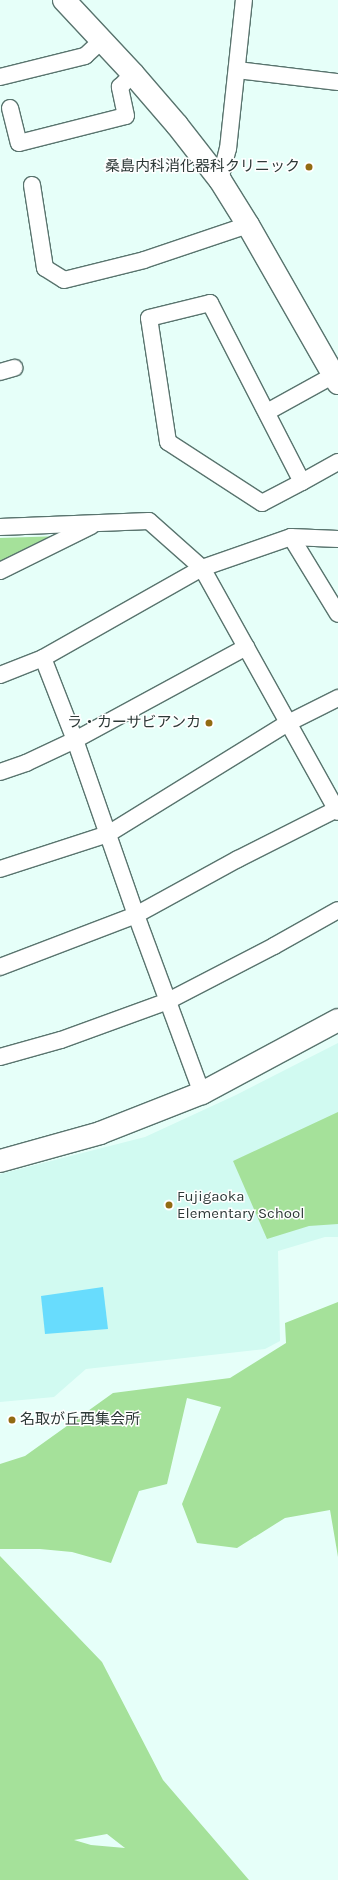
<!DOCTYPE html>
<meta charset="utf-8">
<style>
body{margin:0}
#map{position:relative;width:338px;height:1880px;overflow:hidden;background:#e6fff9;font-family:Karla,"Noto Sans JP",sans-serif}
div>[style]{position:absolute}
.built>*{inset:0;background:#d1faf1}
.green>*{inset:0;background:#a5e19a}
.water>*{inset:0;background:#68dcfd}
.roads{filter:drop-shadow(1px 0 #59746e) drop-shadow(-1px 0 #59746e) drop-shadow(0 1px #59746e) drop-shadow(0 -1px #59746e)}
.street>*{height:16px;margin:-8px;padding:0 8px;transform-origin:8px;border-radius:8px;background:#fff}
.secondary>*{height:22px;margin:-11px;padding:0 11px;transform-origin:11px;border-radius:11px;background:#fff}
.dots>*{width:11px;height:11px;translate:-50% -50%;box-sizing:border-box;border:2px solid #fff;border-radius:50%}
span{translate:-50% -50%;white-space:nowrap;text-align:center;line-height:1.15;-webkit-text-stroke:3px #fff;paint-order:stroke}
.poi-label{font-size:15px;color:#2d3937}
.right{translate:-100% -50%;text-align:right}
.left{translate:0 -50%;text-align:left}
</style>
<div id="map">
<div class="built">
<i style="clip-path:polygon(338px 1043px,338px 1237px,325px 1237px,278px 1251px,280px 1341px,265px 1349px,86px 1369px,54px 1397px,0 1402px,0 1174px,145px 1137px,236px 1095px)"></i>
</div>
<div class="green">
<i style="clip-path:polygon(62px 536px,0 567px,0 538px)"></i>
<i style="clip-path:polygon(338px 1112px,338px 1224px,309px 1226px,267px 1239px,233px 1161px)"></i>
<i style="clip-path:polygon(338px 1302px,338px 1557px,330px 1510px,285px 1518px,237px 1548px,197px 1543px,182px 1504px,221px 1407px,187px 1398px,167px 1484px,139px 1491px,111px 1563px,72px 1552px,40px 1549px,0 1549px,0 1464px,25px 1456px,113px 1393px,230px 1378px,286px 1343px,285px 1323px)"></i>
<i style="clip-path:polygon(evenodd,0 1556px,102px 1662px,163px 1780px,249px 1880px,0 1880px,0 1556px,107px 1834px,125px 1848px,91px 1845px,74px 1840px,107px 1834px)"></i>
</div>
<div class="water">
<i style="clip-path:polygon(103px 1287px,108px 1329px,45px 1334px,41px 1296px)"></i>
</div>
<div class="roads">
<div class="street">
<i style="left:237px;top:70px;width:102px;rotate:6.8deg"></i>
<i style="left:0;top:77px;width:88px;rotate:-13.9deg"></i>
<i style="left:85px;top:56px;width:23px;rotate:-43deg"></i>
<i style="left:10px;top:108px;width:36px;rotate:76deg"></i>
<i style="left:19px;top:143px;width:110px;rotate:-14.2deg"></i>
<i style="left:126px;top:116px;width:30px;rotate:-102deg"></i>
<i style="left:120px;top:87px;width:18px;rotate:-45deg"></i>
<i style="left:220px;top:180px;width:32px;rotate:-76deg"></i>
<i style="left:228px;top:149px;width:150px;rotate:-83.9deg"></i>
<i style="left:32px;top:185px;width:84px;rotate:81.1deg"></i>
<i style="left:45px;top:268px;width:22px;rotate:32deg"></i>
<i style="left:64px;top:280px;width:82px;rotate:-14deg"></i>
<i style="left:144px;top:260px;width:110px;rotate:-18.6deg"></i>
<i style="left:210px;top:303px;width:201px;rotate:62.8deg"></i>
<i style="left:302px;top:482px;width:45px;rotate:152.3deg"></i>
<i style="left:262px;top:503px;width:112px;rotate:-147deg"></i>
<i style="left:168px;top:442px;width:125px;rotate:-98.7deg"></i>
<i style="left:149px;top:318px;width:63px;rotate:-13.8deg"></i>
<i style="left:0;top:372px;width:15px;rotate:-16deg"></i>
<i style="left:267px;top:412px;width:77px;rotate:-28.9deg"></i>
<i style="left:302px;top:482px;width:41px;rotate:-29.1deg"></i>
<i style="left:0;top:527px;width:149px;rotate:-2.3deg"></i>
<i style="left:149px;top:521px;width:71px;rotate:41.6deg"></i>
<i style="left:202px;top:568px;width:279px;rotate:60.9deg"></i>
<i style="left:291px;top:537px;width:90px;rotate:58.6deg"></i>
<i style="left:0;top:571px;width:102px;rotate:-26.3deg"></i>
<i style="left:43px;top:658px;width:88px;rotate:68.7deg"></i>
<i style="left:75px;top:740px;width:185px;rotate:70.8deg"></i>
<i style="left:136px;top:915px;width:190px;rotate:69.7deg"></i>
<i style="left:0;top:675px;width:46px;rotate:-21.6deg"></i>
<i style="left:43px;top:658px;width:183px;rotate:-29.5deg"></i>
<i style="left:202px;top:568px;width:94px;rotate:-19.2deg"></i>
<i style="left:291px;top:537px;width:47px;rotate:2.4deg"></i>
<i style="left:0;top:772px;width:28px;rotate:-19deg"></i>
<i style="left:26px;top:763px;width:54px;rotate:-25.1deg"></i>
<i style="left:75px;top:740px;width:195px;rotate:-28.5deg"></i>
<i style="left:0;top:869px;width:114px;rotate:-18deg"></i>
<i style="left:108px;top:834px;width:211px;rotate:-31.7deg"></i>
<i style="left:288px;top:723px;width:56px;rotate:-26.6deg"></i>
<i style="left:0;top:967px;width:146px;rotate:-20.9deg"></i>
<i style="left:136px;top:915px;width:116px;rotate:-28.8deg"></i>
<i style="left:238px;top:859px;width:111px;rotate:-26.8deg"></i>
<i style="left:0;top:1057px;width:63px;rotate:-15.6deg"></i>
<i style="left:61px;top:1040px;width:114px;rotate:-20deg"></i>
<i style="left:168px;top:1001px;width:119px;rotate:-27.4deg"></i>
<i style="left:274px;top:946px;width:73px;rotate:-29.4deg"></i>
</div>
<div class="secondary">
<i style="left:64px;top:0;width:101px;rotate:47deg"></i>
<i style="left:133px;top:74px;width:67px;rotate:49.2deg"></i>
<i style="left:177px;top:125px;width:70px;rotate:52deg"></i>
<i style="left:220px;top:180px;width:53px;rotate:58.1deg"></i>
<i style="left:248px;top:225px;width:182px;rotate:60.3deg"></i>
<i style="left:0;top:1161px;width:104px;rotate:-15.6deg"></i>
<i style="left:100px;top:1133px;width:110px;rotate:-21.4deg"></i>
<i style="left:202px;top:1093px;width:154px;rotate:-28.2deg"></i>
</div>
</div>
<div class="dots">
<i style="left:309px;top:167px;background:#926b12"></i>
<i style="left:209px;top:723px;background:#926b12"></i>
<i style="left:169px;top:1205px;background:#926b12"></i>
<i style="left:12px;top:1420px;background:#926b12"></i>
</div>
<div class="poi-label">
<span class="right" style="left:300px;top:167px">桑島内科消化器科クリニック</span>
<span class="right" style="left:201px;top:723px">ラ・カーサビアンカ</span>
<span class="left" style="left:177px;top:1205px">Fujigaoka<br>Elementary School</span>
<span class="left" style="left:20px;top:1420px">名取が丘西集会所</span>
</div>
</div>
